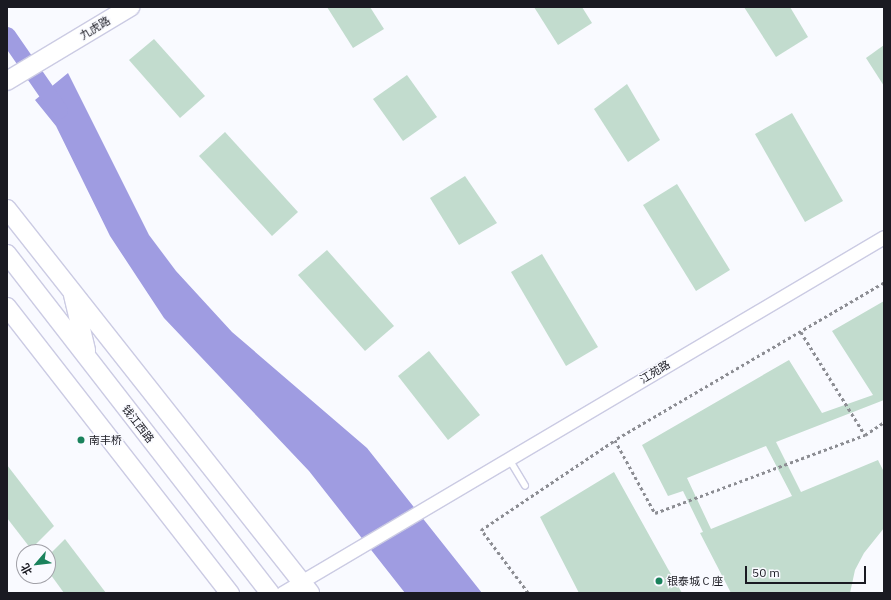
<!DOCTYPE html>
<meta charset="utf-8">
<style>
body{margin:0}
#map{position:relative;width:891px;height:600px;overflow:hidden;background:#f9faff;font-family:"IBM Plex Sans","Noto Sans SC",sans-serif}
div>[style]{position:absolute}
.water>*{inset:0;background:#9f9ce1}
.canal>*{height:17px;margin:-8.5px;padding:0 8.5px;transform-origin:8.5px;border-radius:8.5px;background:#9f9ce1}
.building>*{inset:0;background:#c2dcce}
.path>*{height:2.5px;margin-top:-1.25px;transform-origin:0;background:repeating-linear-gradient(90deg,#8c8d93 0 3px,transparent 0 6px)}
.roads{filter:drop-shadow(1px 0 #cbcbe3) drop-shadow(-1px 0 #cbcbe3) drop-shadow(0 1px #cbcbe3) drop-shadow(0 -1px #cbcbe3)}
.lane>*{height:6px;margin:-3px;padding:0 3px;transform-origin:3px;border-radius:3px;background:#fff}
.street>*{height:13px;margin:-6.5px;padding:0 6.5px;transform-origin:6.5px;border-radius:6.5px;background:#fff}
.secondary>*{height:18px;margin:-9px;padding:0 9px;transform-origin:9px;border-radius:9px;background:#fff}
.dots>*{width:11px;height:11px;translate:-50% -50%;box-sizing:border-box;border:2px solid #f9faff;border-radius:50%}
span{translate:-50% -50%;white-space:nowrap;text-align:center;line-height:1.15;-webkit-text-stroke:3px #f9faff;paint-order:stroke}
.street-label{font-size:11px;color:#1a1a22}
.poi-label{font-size:11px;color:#1a1a22}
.left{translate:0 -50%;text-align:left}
.frame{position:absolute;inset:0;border:8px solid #1a1a22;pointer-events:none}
.north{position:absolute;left:16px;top:544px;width:40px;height:40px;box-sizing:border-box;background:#f9faff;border:1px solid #a0a0a7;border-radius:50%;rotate:242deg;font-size:11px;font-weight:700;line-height:16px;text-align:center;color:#1a1a22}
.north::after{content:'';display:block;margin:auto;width:14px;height:18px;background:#1a825c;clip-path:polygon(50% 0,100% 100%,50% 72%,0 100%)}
.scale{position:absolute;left:745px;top:566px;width:121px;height:18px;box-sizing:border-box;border:2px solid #1a1a22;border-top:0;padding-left:5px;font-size:12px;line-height:14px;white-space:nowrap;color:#1a1a22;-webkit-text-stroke:3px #f9faff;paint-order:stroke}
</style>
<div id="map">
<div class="water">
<i style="clip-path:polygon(68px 73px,149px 235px,176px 271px,232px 332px,367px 448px,482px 593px,405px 593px,309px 471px,164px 318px,110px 236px,56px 126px,35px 100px)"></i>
</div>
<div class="canal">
<i style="left:7px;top:35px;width:91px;rotate:55.3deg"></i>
</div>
<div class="building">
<i style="clip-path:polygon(327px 7px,370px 7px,384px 29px,353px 48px)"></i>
<i style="clip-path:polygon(534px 7px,582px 7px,592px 23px,558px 45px)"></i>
<i style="clip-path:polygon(744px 7px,790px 7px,808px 37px,776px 57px)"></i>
<i style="clip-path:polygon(154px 39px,205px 96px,180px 118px,129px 60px)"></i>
<i style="clip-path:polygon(884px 45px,884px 86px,866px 58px)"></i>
<i style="clip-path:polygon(407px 75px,437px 117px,403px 141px,373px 99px)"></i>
<i style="clip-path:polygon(627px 84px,660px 140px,628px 162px,594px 109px)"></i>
<i style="clip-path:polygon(792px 113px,843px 201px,805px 222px,755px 134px)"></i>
<i style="clip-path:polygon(225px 132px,298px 212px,272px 236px,199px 156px)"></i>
<i style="clip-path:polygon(465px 176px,497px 223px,459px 245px,430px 198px)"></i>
<i style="clip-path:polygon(677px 184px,730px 270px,696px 291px,643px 205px)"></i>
<i style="clip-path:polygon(327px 250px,394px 326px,365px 351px,298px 275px)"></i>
<i style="clip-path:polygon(542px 254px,598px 347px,566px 366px,511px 272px)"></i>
<i style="clip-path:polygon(evenodd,884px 301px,884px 400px,776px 442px,801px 492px,878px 460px,884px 472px,884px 528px,864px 553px,855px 570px,850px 593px,731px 593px,700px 533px,703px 532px,683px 491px,668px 496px,642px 445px,789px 360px,822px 413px,873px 395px,832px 331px,884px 301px,766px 446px,792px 496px,711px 529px,687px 478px,766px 446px)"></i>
<i style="clip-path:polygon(429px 351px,480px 415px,448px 440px,398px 376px)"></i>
<i style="clip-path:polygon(7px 465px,54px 526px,31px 549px,7px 518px)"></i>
<i style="clip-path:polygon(614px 472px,668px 569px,682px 593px,579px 593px,540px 517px)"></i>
<i style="clip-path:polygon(65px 539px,106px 593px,64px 593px,48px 571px,48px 556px)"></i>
</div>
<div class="path">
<i style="left:884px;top:283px;width:311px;rotate:149.7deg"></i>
<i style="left:615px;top:440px;width:83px;rotate:61.3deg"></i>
<i style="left:655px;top:513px;width:224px;rotate:-20.4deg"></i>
<i style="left:865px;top:435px;width:23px;rotate:-34deg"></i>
<i style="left:801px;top:332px;width:121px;rotate:58.1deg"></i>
<i style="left:528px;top:593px;width:79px;rotate:-126.7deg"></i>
<i style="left:481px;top:530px;width:161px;rotate:-33.9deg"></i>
</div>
<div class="roads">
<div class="lane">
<i style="left:509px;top:459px;width:31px;rotate:59deg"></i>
</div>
<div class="street">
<i style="left:282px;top:593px;width:699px;rotate:-30.6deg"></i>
</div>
<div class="secondary">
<i style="left:7px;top:81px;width:144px;rotate:-31deg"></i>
<i style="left:7px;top:209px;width:489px;rotate:51.7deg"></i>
<i style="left:7px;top:254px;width:429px;rotate:52.2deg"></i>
<i style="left:73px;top:295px;width:57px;rotate:76.7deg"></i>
<i style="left:7px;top:307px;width:363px;rotate:52.1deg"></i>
</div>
</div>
<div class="dots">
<i style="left:81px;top:440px;background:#1a825c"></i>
<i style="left:659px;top:581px;background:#1a825c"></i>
</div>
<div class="street-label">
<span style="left:95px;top:28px;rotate:-31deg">九虎路</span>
<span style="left:655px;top:372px;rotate:-31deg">江苑路</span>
<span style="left:138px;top:424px;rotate:52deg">钱江西路</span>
</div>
<div class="poi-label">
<span class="left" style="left:89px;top:440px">南丰桥</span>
<span class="left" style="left:667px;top:581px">银泰城 C 座</span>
</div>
<div class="frame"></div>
<div class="north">北</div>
<div class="scale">50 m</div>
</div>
